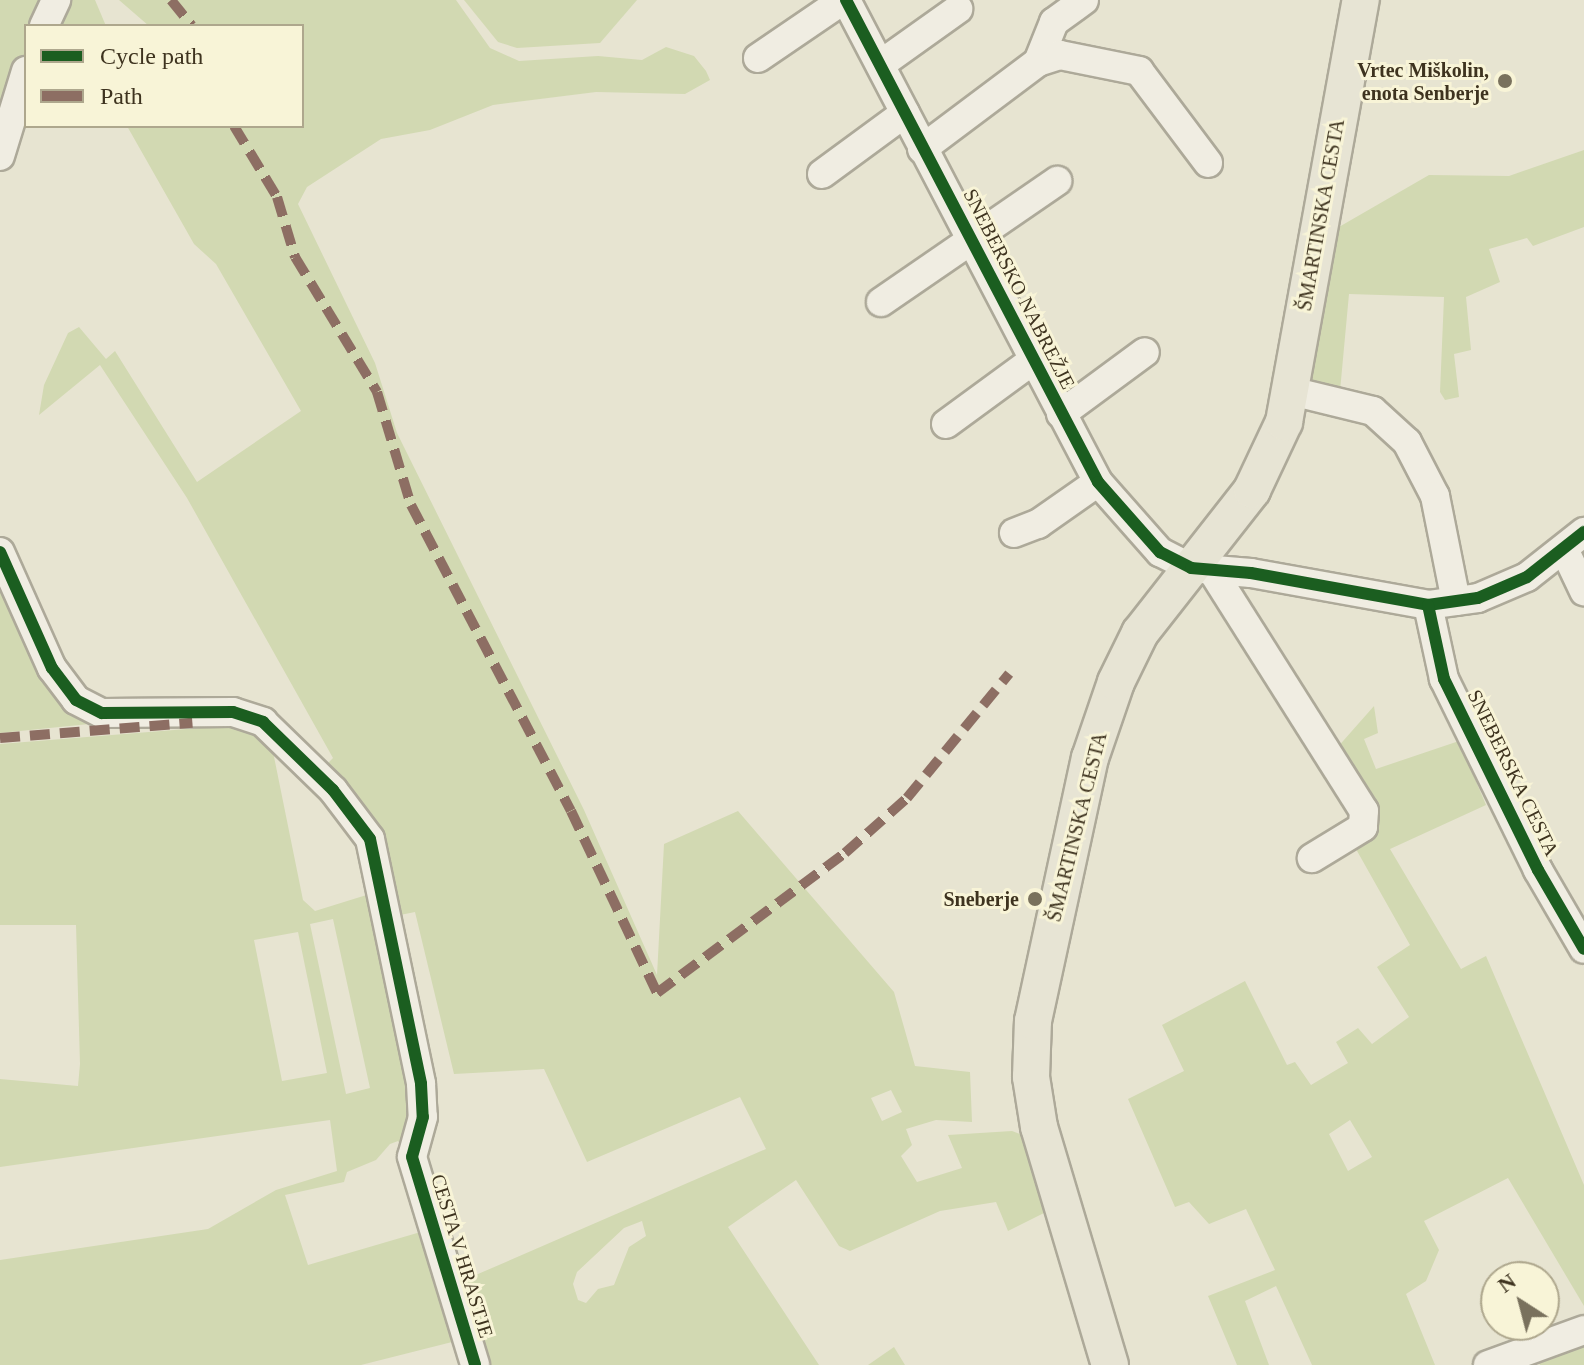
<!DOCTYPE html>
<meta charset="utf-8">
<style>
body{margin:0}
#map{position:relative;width:1584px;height:1365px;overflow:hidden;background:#e7e4d1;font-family:Georgia,serif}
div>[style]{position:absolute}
.green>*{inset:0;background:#d2d9b2}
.roads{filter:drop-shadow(2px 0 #ada999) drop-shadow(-2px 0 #ada999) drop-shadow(0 2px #ada999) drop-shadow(0 -2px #ada999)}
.minor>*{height:28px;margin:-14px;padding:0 14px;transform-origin:14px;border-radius:14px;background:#f0ede2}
.major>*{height:36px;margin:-18px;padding:0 18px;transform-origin:18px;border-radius:18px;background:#e7e4d4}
.quiet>*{height:10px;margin-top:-5px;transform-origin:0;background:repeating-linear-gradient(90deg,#8d6e63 0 20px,transparent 0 30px)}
.cycleway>*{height:12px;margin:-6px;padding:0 6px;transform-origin:6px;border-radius:6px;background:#1b5e20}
.dots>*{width:22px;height:22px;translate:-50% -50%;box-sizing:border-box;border:4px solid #f8f4d7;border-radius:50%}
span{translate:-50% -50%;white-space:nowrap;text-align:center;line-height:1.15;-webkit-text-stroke:6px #f8f4d7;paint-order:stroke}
.poi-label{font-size:20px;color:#3e331f;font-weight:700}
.right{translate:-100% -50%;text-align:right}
.street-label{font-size:20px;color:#3e331f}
.legend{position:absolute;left:24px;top:24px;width:280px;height:104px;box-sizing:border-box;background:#f8f4d7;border:2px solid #aea78d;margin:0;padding:10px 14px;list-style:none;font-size:24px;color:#3e331f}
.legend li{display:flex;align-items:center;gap:16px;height:40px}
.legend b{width:40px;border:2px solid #aea78d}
.north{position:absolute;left:1480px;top:1261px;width:80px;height:80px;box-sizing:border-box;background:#f8f4d7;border:2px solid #aea78d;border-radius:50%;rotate:324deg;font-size:22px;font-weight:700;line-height:32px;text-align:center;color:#3e331f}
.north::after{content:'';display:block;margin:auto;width:28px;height:36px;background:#79715d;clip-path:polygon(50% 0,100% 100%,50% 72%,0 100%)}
</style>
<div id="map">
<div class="green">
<i style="clip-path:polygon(0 0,50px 0,38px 26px,26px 26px,26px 60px,0 134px)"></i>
<i style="clip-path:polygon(63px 0,95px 0,106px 26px,51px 26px)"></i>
<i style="clip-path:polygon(evenodd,119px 0,456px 0,490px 48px,519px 61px,598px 56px,642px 60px,666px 47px,694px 56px,706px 71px,710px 80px,685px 94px,596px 92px,493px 105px,430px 130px,381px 139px,307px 187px,298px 204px,375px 363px,397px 433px,584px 810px,657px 975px,664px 844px,738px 811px,894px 992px,915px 1066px,970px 1072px,972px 1122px,936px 1120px,906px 1129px,912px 1145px,901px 1156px,917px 1182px,962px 1168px,948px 1135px,1012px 1131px,1025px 1136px,1044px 1213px,1008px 1231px,996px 1202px,940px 1211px,850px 1251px,839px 1246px,796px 1180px,728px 1227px,819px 1365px,483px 1365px,455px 1284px,766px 1149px,740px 1097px,587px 1162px,544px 1069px,454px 1074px,415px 912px,390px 917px,322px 769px,333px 758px,187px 498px,100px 365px,39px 415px,44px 385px,68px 333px,79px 327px,106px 359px,115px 351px,197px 482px,301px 411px,216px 264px,194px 244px,127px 126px,302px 126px,302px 26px,149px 26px,119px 0,891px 1090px,902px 1112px,882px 1121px,871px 1098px,891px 1090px,119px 0,642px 1221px,646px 1236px,629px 1247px,614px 1285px,598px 1289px,586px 1303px,578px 1300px,573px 1284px,577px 1272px,624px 1228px,642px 1221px)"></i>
<i style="clip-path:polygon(464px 0,637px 0,600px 43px,517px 48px,498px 42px)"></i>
<i style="clip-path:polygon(1584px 150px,1584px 227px,1533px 246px,1527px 238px,1489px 249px,1500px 282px,1466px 297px,1471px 350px,1454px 354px,1459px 397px,1445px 400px,1440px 392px,1444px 297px,1349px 294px,1340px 391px,1308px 385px,1332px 231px,1429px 175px,1509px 176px)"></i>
<i style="clip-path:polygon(0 560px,99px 723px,0 733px)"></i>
<i style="clip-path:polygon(evenodd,1374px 706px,1378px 733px,1364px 739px,1376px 769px,1459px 741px,1486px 805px,1390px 849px,1461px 969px,1486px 956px,1584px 1185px,1584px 1306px,1508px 1178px,1424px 1221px,1439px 1250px,1426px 1281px,1406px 1294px,1435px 1365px,1312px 1365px,1276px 1286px,1245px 1301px,1269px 1365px,1237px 1365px,1208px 1296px,1275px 1270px,1246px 1209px,1209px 1224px,1189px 1202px,1175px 1207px,1128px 1099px,1184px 1071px,1162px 1025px,1245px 981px,1287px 1065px,1295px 1062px,1311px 1085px,1348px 1063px,1336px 1042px,1358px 1028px,1372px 1044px,1409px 1017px,1377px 967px,1410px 945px,1352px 842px,1366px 828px,1336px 749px,1374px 706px,1350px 1120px,1372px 1157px,1348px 1171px,1329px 1134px,1350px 1120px)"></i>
<i style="clip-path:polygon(evenodd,236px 725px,269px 732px,303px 900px,315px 911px,373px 893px,416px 1088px,403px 1148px,398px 1141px,390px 1144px,376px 1160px,347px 1172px,344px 1182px,285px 1195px,308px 1265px,424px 1231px,460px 1340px,361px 1365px,0 1365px,0 1260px,208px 1229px,276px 1190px,337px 1171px,330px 1120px,0 1167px,0 1079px,78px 1086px,80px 1064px,76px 925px,0 925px,0 744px,236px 725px,333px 919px,370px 1088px,346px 1094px,310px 924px,333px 919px,236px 725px,298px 932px,327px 1073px,282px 1081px,254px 940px,298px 932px)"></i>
<i style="clip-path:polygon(1584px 1341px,1584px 1365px,1540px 1365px,1534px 1353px)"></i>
<i style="clip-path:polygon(894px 1347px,905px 1365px,868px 1365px)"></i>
</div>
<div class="roads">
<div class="minor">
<i style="left:846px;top:0;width:544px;rotate:62.4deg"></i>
<i style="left:1098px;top:482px;width:94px;rotate:48.5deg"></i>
<i style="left:1160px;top:552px;width:35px;rotate:27deg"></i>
<i style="left:1191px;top:568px;width:60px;rotate:4.8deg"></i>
<i style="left:1251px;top:573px;width:180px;rotate:10.2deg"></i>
<i style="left:1428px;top:605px;width:50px;rotate:-8deg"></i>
<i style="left:1478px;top:598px;width:53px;rotate:-23.2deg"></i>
<i style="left:1527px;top:577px;width:73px;rotate:-38.3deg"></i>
<i style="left:44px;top:26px;width:29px;rotate:-65deg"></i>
<i style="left:758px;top:58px;width:103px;rotate:-34.3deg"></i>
<i style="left:1038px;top:62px;width:43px;rotate:-68.2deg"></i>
<i style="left:1054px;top:22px;width:37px;rotate:-36deg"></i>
<i style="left:881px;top:64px;width:95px;rotate:-35.5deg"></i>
<i style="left:922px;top:149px;width:145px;rotate:-36.9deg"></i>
<i style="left:1038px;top:62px;width:23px;rotate:-18deg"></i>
<i style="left:1060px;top:55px;width:81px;rotate:11.4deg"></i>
<i style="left:1139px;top:71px;width:115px;rotate:53.1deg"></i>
<i style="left:0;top:156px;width:89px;rotate:-73deg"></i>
<i style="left:822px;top:174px;width:103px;rotate:-36.3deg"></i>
<i style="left:881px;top:302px;width:214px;rotate:-34.5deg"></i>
<i style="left:1291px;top:391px;width:84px;rotate:13.7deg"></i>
<i style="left:1373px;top:411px;width:46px;rotate:42.4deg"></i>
<i style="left:1407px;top:442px;width:61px;rotate:62.6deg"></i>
<i style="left:1435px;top:496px;width:107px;rotate:78.7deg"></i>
<i style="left:1061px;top:414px;width:104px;rotate:-36.4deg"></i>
<i style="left:946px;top:424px;width:107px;rotate:-36.2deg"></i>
<i style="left:1014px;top:533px;width:26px;rotate:-21deg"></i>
<i style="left:1038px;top:524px;width:73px;rotate:-35deg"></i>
<i style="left:1564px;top:549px;width:47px;rotate:64.5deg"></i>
<i style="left:0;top:552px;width:127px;rotate:65.9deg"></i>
<i style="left:52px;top:668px;width:40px;rotate:53deg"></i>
<i style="left:76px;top:700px;width:29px;rotate:27deg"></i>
<i style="left:102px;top:713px;width:131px;rotate:-0.4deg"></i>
<i style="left:233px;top:712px;width:32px;rotate:18deg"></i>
<i style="left:263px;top:722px;width:98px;rotate:44.2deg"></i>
<i style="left:333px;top:790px;width:61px;rotate:52.9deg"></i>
<i style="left:370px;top:839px;width:250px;rotate:78.2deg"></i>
<i style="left:421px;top:1084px;width:33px;rotate:87deg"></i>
<i style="left:423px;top:1117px;width:41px;rotate:105.4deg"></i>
<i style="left:412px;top:1157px;width:217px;rotate:73.1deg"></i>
<i style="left:1211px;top:569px;width:286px;rotate:57.7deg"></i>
<i style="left:1364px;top:811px;width:16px;rotate:94deg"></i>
<i style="left:1363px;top:827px;width:60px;rotate:148.7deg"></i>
<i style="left:1428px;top:605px;width:76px;rotate:77.8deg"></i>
<i style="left:1444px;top:679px;width:213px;rotate:63.8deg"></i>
<i style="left:1538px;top:870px;width:91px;rotate:59.8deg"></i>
<i style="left:1488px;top:1365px;width:102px;rotate:-20deg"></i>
</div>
<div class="major">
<i style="left:1110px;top:1365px;width:248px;rotate:-106.6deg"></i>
<i style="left:1039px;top:1127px;width:51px;rotate:-99.1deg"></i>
<i style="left:1031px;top:1077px;width:56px;rotate:-88deg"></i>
<i style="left:1033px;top:1021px;width:269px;rotate:-77.8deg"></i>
<i style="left:1090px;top:758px;width:80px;rotate:-71.1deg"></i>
<i style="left:1116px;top:682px;width:55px;rotate:-63.9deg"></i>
<i style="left:1140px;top:633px;width:182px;rotate:-51.9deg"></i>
<i style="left:1252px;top:490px;width:75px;rotate:-64.8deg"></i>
<i style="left:1284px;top:422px;width:429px;rotate:-79.7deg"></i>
</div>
</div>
<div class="quiet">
<i style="left:171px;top:0;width:33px;rotate:51deg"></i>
<i style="left:234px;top:126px;width:83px;rotate:58.8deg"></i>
<i style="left:277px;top:197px;width:63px;rotate:73.3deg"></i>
<i style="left:295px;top:257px;width:158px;rotate:58.7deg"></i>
<i style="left:377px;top:392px;width:118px;rotate:73.3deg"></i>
<i style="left:411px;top:505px;width:345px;rotate:62.4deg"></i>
<i style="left:571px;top:811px;width:201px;rotate:64.7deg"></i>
<i style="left:657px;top:993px;width:234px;rotate:-36.7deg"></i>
<i style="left:845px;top:853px;width:83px;rotate:-41.6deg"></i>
<i style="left:907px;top:798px;width:161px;rotate:-50.6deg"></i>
<i style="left:0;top:738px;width:193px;rotate:-4.5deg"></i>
</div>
<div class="cycleway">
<i style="left:846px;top:0;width:544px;rotate:62.4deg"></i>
<i style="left:1098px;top:482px;width:94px;rotate:48.5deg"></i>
<i style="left:1160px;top:552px;width:35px;rotate:27deg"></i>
<i style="left:1191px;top:568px;width:60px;rotate:4.8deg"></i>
<i style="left:1251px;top:573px;width:180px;rotate:10.2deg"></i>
<i style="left:1428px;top:605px;width:50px;rotate:-8deg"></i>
<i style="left:1478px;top:598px;width:53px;rotate:-23.2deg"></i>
<i style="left:1527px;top:577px;width:73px;rotate:-38.3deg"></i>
<i style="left:0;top:552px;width:127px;rotate:65.9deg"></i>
<i style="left:52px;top:668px;width:40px;rotate:53deg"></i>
<i style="left:76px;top:700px;width:29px;rotate:27deg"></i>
<i style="left:102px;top:713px;width:131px;rotate:-0.4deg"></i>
<i style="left:233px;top:712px;width:32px;rotate:18deg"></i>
<i style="left:263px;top:722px;width:98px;rotate:44.2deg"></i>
<i style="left:333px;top:790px;width:61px;rotate:52.9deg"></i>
<i style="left:370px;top:839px;width:250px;rotate:78.2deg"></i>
<i style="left:421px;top:1084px;width:33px;rotate:87deg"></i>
<i style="left:423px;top:1117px;width:41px;rotate:105.4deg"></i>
<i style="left:412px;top:1157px;width:217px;rotate:73.1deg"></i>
<i style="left:1428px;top:605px;width:76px;rotate:77.8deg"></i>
<i style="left:1444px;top:679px;width:213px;rotate:63.8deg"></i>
<i style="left:1538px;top:870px;width:91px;rotate:59.8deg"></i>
</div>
<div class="dots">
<i style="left:1505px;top:81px;background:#79715d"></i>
<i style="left:1035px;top:899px;background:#79715d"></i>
</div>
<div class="poi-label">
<span class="right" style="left:1489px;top:82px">Vrtec Miškolin,<br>enota Senberje</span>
<span class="right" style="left:1019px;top:899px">Sneberje</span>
</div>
<div class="street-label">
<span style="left:1321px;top:215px;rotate:-80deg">ŠMARTINSKA CESTA</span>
<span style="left:1019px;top:289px;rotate:63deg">SNEBERSKO NABREŽJE</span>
<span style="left:1513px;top:773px;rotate:64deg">SNEBERSKA CESTA</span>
<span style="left:1077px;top:827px;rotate:-76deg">ŠMARTINSKA CESTA</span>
<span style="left:462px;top:1256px;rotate:73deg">CESTA V HRASTJE</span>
</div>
<ul class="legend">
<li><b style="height:10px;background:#1b5e20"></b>Cycle path</li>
<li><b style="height:10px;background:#8d6e63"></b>Path</li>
</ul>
<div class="north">N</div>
</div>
